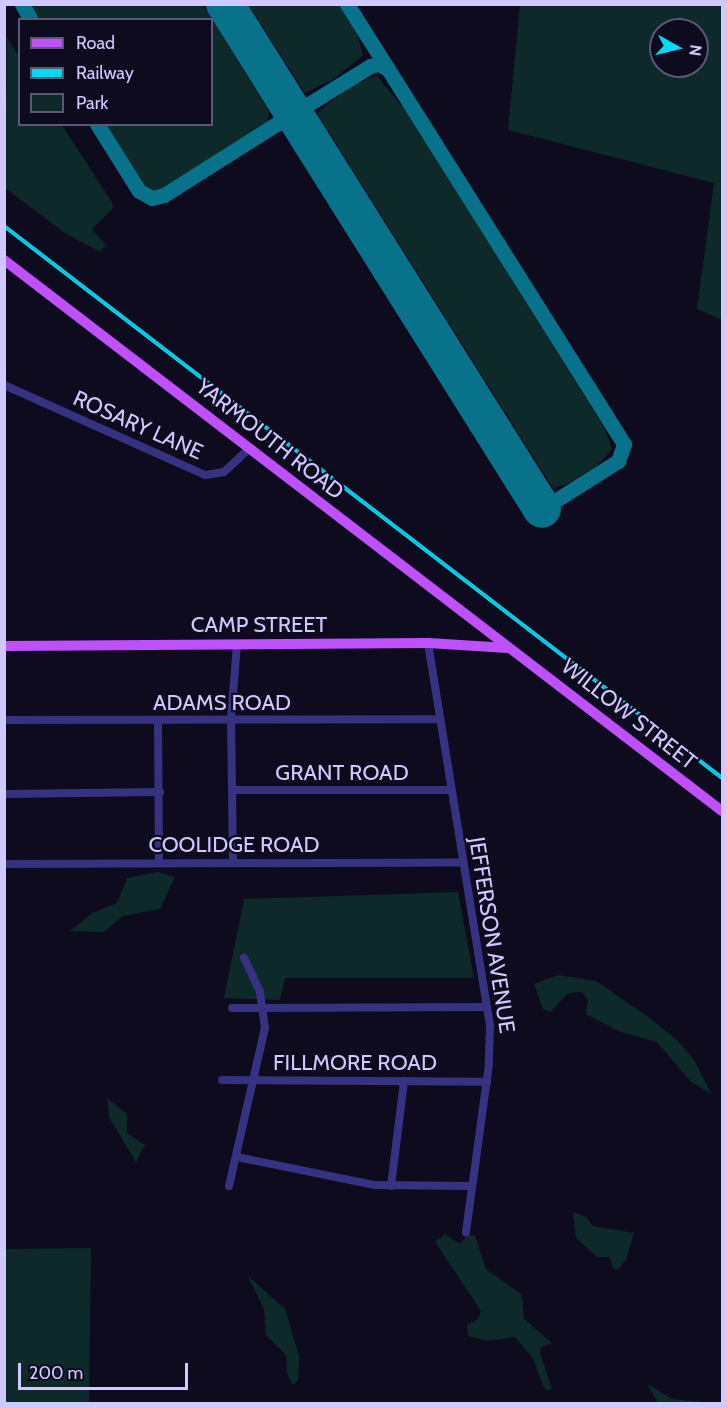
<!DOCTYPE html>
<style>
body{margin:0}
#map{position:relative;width:727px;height:1408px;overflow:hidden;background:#0e0b1f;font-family:Cabin,sans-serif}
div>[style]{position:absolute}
.green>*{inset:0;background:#0d2929}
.taxiway>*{height:15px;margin:-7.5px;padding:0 7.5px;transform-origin:7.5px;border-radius:7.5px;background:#07728a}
.runway>*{height:38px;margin:-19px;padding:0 19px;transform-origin:19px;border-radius:19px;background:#07728a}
.minor>*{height:8px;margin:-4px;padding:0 4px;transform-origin:4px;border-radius:4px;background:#363281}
.major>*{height:10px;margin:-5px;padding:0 5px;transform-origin:5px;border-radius:5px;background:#bf50ff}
.rail>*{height:4px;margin-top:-2px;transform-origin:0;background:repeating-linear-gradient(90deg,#0e0b1f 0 4.5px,#00d9f4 0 9px);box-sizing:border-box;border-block:2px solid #00d9f4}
span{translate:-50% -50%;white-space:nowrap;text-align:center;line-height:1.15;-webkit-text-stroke:4.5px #0e0b1f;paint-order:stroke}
.street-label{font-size:22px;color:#d0c9ff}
.frame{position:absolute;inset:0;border:6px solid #d0c9ff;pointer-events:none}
.legend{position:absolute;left:18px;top:18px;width:195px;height:108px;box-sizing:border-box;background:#0e0b1f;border:2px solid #5c5779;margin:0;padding:8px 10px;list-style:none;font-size:18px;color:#d0c9ff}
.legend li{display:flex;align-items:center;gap:12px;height:30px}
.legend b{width:30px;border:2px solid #5c5779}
.north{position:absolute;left:649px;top:18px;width:60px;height:60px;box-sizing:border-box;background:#0e0b1f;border:2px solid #5c5779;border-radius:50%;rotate:98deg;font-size:16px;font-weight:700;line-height:24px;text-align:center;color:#d0c9ff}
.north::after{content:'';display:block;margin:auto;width:21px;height:27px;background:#00d9f4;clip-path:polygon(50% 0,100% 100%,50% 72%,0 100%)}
.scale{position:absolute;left:18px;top:1363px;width:170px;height:27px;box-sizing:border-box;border:3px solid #d0c9ff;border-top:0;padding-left:8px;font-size:18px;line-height:21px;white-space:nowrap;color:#d0c9ff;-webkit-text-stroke:4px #0e0b1f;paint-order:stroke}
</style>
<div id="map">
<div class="green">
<i style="clip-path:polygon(28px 5px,203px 5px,269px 111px,268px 122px,160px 192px,148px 192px,104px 125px,212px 124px,212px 20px,38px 19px)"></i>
<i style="clip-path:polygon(249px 5px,340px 5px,357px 34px,363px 55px,334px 79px,305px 93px)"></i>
<i style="clip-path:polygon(evenodd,520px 5px,722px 5px,722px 320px,697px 309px,714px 183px,508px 130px,520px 5px,661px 30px,697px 30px,697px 66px,661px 66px,661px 30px)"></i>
<i style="clip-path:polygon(7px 37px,19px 57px,20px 124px,62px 125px,113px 204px,112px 209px,92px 229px,106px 245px,100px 252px,65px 233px,5px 188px)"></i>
<i style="clip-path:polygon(377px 76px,409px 115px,605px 429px,612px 449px,597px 466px,566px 485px,553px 488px,317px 113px,353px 85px)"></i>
<i style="clip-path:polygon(158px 872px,175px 877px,160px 909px,123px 916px,104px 932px,70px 931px,92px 913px,117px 903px,127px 878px)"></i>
<i style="clip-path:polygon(458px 892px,474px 978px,285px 978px,280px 1000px,224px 998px,244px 899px)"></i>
<i style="clip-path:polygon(558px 975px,596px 981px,647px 1016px,678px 1041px,694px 1060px,711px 1093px,691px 1082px,657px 1042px,618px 1031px,586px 1014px,588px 1000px,582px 992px,568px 993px,550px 1012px,543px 1009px,534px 984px)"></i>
<i style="clip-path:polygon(107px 1098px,127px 1114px,127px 1133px,145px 1145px,136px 1162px,109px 1117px)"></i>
<i style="clip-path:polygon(573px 1212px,586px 1217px,593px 1226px,634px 1233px,626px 1260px,618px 1270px,613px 1269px,610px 1257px,597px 1257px,576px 1238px)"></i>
<i style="clip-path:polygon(445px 1234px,460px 1244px,468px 1235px,475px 1235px,486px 1269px,522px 1295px,524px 1319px,552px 1343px,541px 1347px,540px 1353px,552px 1389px,547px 1391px,543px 1386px,533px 1358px,515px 1337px,487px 1341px,468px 1336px,467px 1325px,478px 1319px,481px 1311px,435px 1242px)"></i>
<i style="clip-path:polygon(91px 1248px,89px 1403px,5px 1403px,5px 1249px)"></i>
<i style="clip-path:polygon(248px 1276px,285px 1309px,299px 1356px,298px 1380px,293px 1385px,287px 1373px,286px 1355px,266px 1335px,264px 1309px)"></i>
<i style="clip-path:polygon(647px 1384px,672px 1399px,715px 1403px,658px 1403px)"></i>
</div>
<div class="taxiway">
<i style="left:22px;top:4px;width:18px;rotate:61deg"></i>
<i style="left:347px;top:4px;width:520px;rotate:57.81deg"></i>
<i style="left:624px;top:444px;width:18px;rotate:109deg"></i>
<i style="left:618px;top:461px;width:90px;rotate:147.7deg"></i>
<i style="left:278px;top:123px;width:13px;rotate:-58deg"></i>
<i style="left:285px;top:112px;width:12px;rotate:-90deg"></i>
<i style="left:97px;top:124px;width:79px;rotate:57.9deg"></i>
<i style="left:139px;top:191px;width:15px;rotate:28deg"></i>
<i style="left:152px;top:198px;width:12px;rotate:-14deg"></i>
<i style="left:164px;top:195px;width:135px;rotate:-32.3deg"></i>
<i style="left:278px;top:123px;width:13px;rotate:-9deg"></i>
<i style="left:291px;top:121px;width:14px;rotate:30deg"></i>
<i style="left:303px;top:128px;width:12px;rotate:-99deg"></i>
<i style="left:301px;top:116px;width:13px;rotate:-61deg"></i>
<i style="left:307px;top:105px;width:74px;rotate:-31.8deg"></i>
<i style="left:370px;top:66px;width:9px;rotate:-13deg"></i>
<i style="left:379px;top:64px;width:10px;rotate:29deg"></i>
</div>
<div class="runway">
<i style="left:225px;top:4px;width:596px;rotate:57.88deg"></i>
</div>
<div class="minor">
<i style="left:4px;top:385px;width:220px;rotate:24.1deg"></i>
<i style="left:205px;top:475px;width:19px;rotate:-9deg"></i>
<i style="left:224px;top:472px;width:35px;rotate:-43deg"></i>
<i style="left:428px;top:643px;width:388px;rotate:80.8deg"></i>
<i style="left:490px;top:1026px;width:38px;rotate:92deg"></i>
<i style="left:489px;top:1064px;width:170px;rotate:97.8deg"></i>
<i style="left:4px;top:720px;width:436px;rotate:-0.1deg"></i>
<i style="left:158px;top:721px;width:141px;rotate:89.6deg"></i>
<i style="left:233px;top:790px;width:218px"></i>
<i style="left:4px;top:794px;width:156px;rotate:-0.7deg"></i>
<i style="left:233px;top:862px;width:142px;rotate:-90.8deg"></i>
<i style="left:231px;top:720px;width:76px;rotate:-85.5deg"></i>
<i style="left:4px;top:864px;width:459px;rotate:-0.2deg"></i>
<i style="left:232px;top:1008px;width:255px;rotate:-0.2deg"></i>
<i style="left:222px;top:1080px;width:265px;rotate:0.4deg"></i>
<i style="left:237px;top:1157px;width:141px;rotate:11.5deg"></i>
<i style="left:375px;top:1185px;width:97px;rotate:0.6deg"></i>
<i style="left:229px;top:1186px;width:162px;rotate:-77.2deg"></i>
<i style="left:265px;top:1028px;width:36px;rotate:-98deg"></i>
<i style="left:260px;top:992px;width:38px;rotate:-115deg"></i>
<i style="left:391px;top:1186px;width:106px;rotate:-82.9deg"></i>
</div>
<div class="major">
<i style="left:4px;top:260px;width:905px;rotate:37.5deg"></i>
<i style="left:4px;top:646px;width:424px;rotate:-0.4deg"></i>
<i style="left:428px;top:643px;width:80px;rotate:3.6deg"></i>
</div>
<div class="rail">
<i style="left:4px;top:226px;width:906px;rotate:37.55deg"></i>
</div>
<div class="street-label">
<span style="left:138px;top:425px;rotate:24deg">ROSARY LANE</span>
<span style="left:270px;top:439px;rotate:38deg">YARMOUTH ROAD</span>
<span style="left:259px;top:625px">CAMP STREET</span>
<span style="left:222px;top:703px">ADAMS ROAD</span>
<span style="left:629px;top:714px;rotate:38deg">WILLOW STREET</span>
<span style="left:342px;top:773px">GRANT ROAD</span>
<span style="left:234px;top:845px">COOLIDGE ROAD</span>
<span style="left:492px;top:935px;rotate:81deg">JEFFERSON AVENUE</span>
<span style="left:355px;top:1063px">FILLMORE ROAD</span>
</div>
<div class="frame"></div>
<ul class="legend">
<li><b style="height:8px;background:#bf50ff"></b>Road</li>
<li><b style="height:8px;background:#00d9f4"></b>Railway</li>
<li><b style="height:16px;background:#0d2929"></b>Park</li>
</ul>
<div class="north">N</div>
<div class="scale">200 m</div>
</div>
